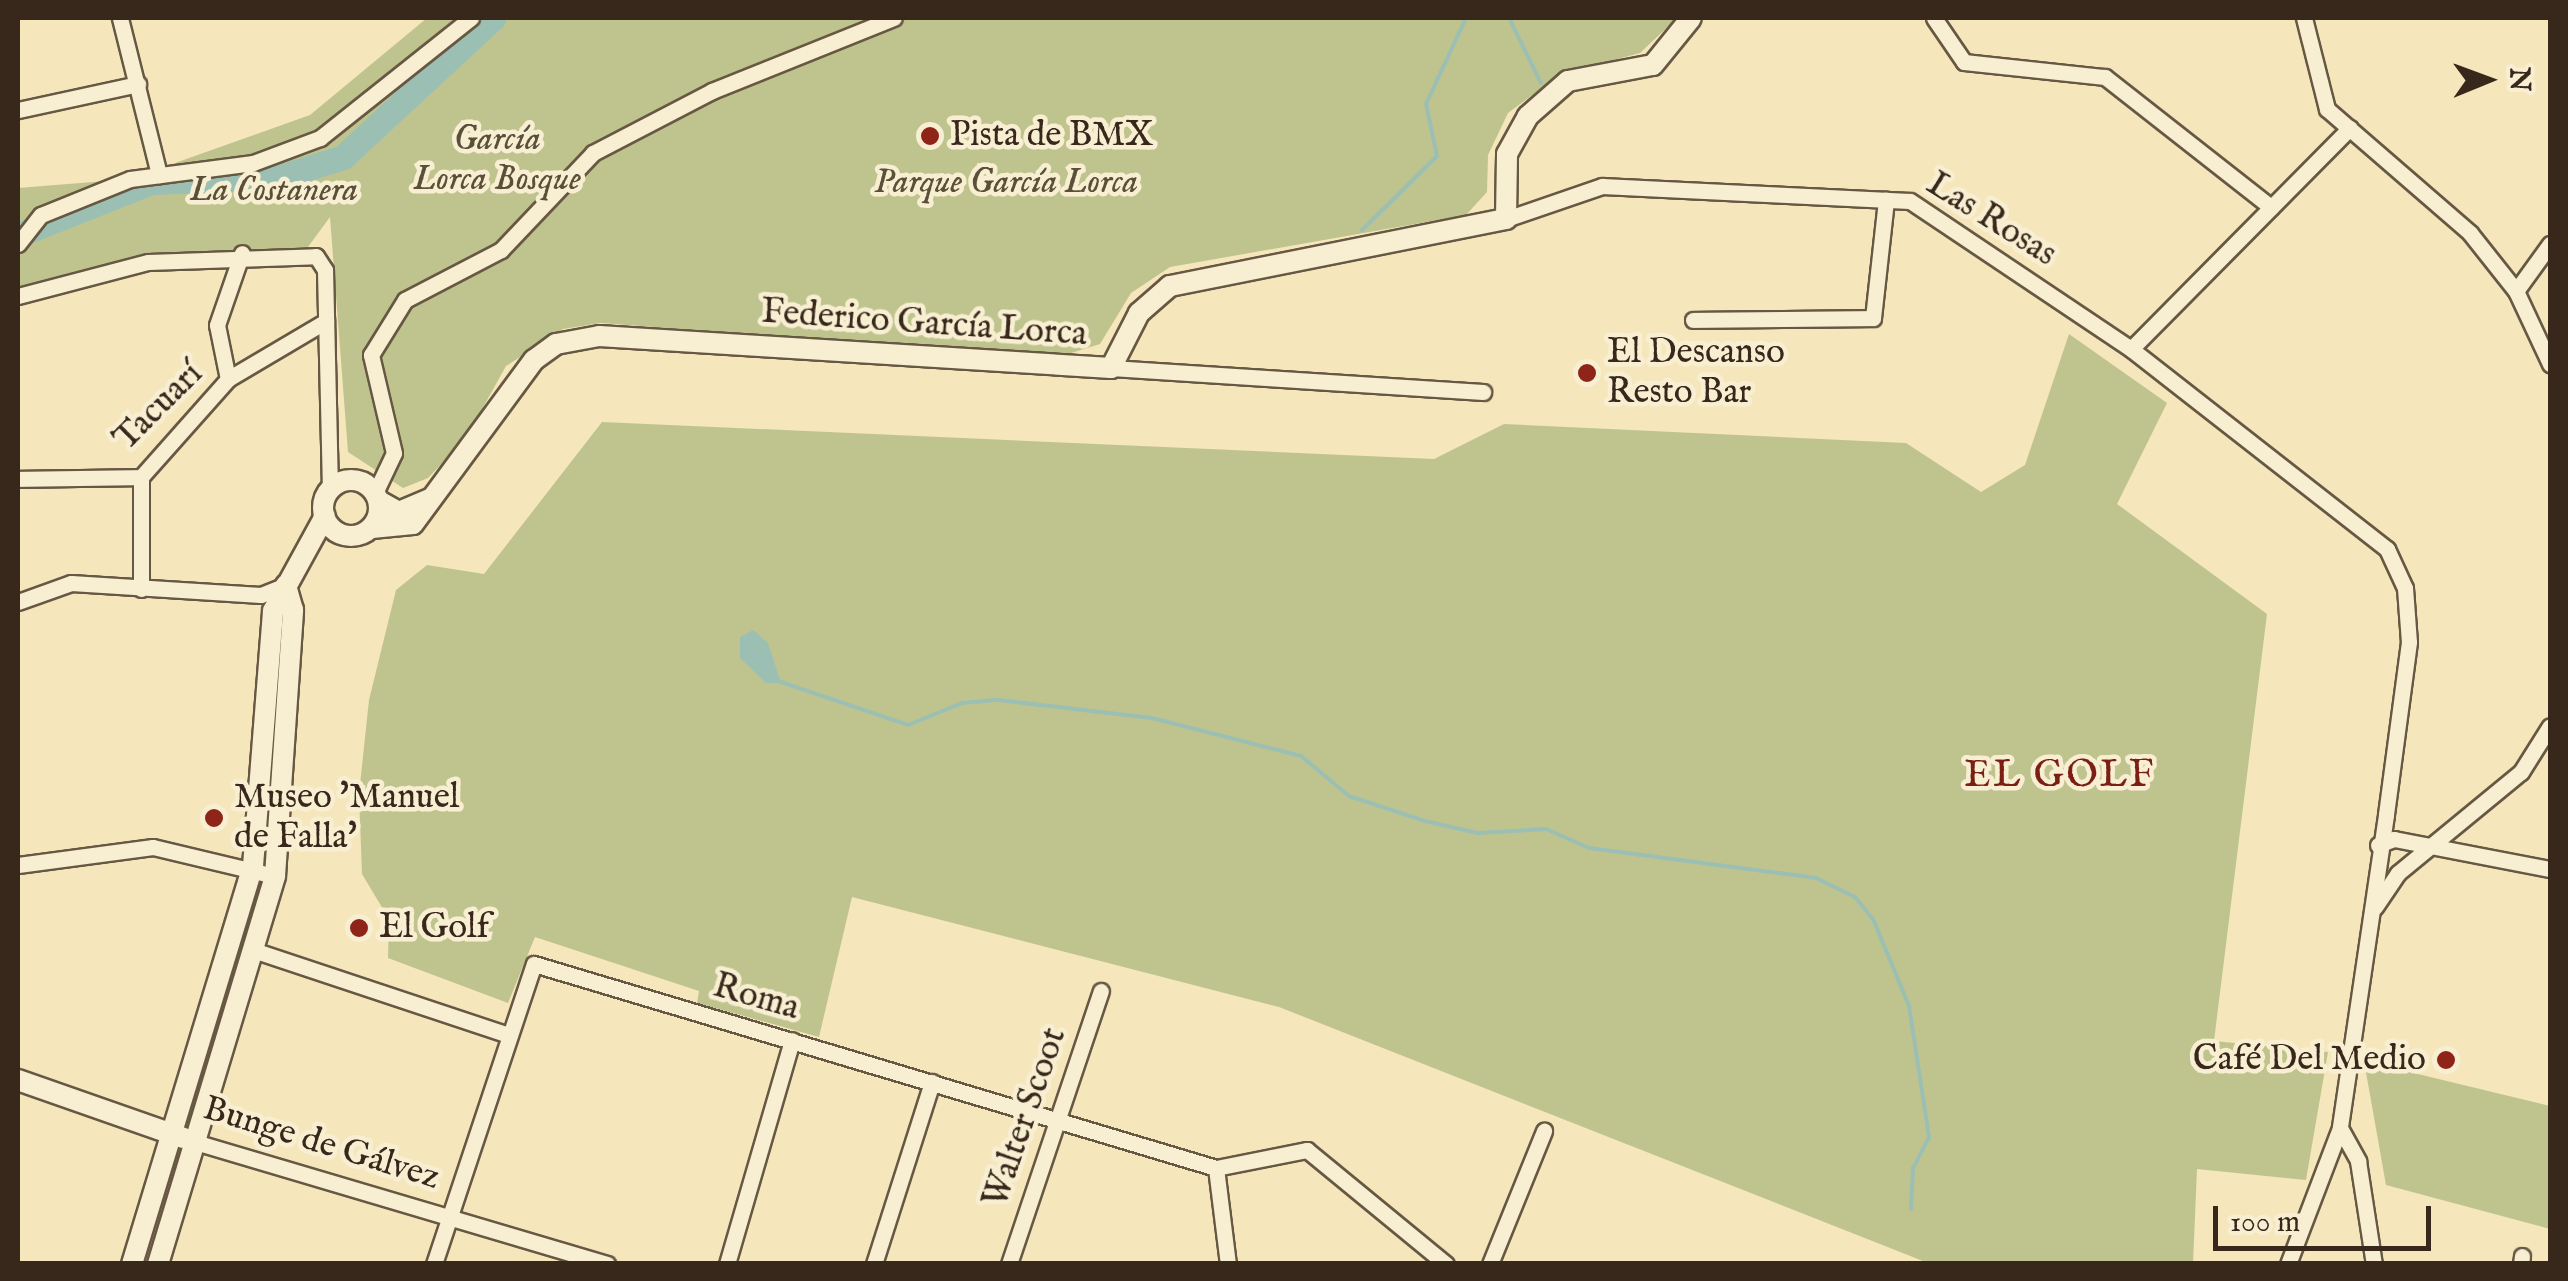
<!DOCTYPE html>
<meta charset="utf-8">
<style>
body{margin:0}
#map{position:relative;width:2568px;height:1281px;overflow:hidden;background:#f5e6bc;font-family:"IM FELL English",serif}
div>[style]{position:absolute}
.green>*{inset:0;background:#bfc48e}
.water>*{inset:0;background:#9cbfb4}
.stream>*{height:4px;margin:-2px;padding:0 2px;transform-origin:2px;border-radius:2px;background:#9cbfb4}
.river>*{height:25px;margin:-12.5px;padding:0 12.5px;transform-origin:12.5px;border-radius:12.5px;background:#9cbfb4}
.roads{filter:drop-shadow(2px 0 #675843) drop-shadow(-2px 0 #675843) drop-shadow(0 2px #675843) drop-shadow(0 -2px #675843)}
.minor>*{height:15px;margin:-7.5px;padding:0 7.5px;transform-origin:7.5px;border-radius:7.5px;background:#f8efd3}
.tertiary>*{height:20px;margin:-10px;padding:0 10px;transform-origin:10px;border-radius:10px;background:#f8efd3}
.tertiary>.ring{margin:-10px;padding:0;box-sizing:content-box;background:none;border:20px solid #f8efd3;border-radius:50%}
.dots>*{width:28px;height:28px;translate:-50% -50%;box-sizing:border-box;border:5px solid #f8efd3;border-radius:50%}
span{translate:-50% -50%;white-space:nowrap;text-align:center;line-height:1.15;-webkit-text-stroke:9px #f8efd3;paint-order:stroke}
.poi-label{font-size:35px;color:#38281b}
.left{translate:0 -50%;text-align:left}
.right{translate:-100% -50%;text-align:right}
.park-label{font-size:35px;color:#5a4f38;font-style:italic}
.street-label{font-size:35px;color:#38281b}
.neighbourhood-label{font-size:38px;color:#7a1f14;letter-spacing:2.5px}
.frame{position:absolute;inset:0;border:20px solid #38281b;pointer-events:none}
.north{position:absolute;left:2438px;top:30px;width:100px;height:100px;-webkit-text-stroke:8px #f8efd3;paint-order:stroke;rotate:89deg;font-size:28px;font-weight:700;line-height:40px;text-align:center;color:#38281b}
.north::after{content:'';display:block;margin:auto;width:35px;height:45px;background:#38281b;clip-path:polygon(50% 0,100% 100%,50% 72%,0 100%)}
.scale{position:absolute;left:2213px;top:1206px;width:218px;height:45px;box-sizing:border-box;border:5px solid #38281b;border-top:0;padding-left:12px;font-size:30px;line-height:35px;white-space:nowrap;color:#38281b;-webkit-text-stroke:8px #f8efd3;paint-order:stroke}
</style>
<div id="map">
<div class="green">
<i style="clip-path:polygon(427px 18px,502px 18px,498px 26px,506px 18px,1677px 18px,1640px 53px,1561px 74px,1508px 113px,1488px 155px,1487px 192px,1466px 215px,1170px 267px,1131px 293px,1100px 344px,1055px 358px,601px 323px,563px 329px,506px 366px,466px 438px,428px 478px,403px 488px,348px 452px,330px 217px,305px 251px,148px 262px,18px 303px,18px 188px,130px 179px,310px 115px)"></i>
<i style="clip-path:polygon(2069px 334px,2167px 403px,2117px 504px,2267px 614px,2214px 1041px,2328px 1052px,2306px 1180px,2197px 1169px,2193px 1263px,1928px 1263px,1279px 1007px,852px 897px,819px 1037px,697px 1003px,699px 991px,535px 937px,508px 1003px,388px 958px,389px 919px,362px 874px,359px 794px,369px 700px,396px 590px,427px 565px,484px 574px,602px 422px,1434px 459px,1504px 424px,1906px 443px,1981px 492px,2025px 465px)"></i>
<i style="clip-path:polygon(2364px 1061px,2550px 1106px,2550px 1229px,2386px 1185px)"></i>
</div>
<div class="water">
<i style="clip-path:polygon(753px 630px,768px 643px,781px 683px,766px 683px,740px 658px,740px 637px)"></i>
</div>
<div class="stream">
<i style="left:1503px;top:18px;width:3px"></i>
<i style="left:1509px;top:18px;width:72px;rotate:63.8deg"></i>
<i style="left:1362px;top:230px;width:105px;rotate:-44.6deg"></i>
<i style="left:1437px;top:156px;width:53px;rotate:-101.9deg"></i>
<i style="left:1426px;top:104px;width:95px;rotate:-65.1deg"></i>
<i style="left:778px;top:681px;width:137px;rotate:18.7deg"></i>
<i style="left:908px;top:725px;width:58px;rotate:-22.2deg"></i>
<i style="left:962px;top:703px;width:36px;rotate:-5deg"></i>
<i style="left:998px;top:700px;width:155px;rotate:6.7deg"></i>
<i style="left:1152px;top:718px;width:154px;rotate:14.3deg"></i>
<i style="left:1301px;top:756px;width:62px;rotate:39.8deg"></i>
<i style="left:1349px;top:796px;width:80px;rotate:18.2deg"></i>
<i style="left:1425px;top:821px;width:54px;rotate:12.8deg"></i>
<i style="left:1478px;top:833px;width:68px;rotate:-3.4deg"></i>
<i style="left:1546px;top:829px;width:47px;rotate:23.8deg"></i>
<i style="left:1589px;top:848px;width:229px;rotate:7.5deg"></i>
<i style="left:1816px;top:878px;width:43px;rotate:26deg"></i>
<i style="left:1855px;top:897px;width:28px;rotate:51deg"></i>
<i style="left:1873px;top:919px;width:94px;rotate:67.5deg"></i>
<i style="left:1909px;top:1006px;width:133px;rotate:81.3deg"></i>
<i style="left:1929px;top:1137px;width:35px;rotate:117deg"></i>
<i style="left:1913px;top:1168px;width:41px;rotate:92.8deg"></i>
</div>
<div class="river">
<i style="left:18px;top:235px;width:143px;rotate:-21.7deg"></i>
<i style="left:151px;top:182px;width:129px;rotate:-2.2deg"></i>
<i style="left:280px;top:177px;width:66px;rotate:-17.6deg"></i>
<i style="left:343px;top:157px;width:205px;rotate:-42.8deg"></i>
</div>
<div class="roads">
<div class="minor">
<i style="left:120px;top:18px;width:162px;rotate:76deg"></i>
<i style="left:1934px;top:18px;width:53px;rotate:55.7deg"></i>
<i style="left:1964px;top:62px;width:142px;rotate:6.1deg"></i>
<i style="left:2105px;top:77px;width:211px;rotate:38.1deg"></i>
<i style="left:2304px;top:18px;width:94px;rotate:75.8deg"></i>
<i style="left:2327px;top:109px;width:189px;rotate:40.9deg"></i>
<i style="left:2470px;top:233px;width:74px;rotate:51.6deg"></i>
<i style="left:2516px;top:291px;width:81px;rotate:65deg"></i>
<i style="left:18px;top:110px;width:123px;rotate:-12.2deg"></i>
<i style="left:1506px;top:219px;width:102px;rotate:-19deg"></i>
<i style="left:1602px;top:186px;width:308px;rotate:2.8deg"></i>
<i style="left:1910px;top:201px;width:266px;rotate:33.8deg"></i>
<i style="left:2131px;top:349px;width:325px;rotate:38deg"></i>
<i style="left:2387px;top:549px;width:43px;rotate:65.2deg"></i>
<i style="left:2405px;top:588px;width:54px;rotate:85.8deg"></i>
<i style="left:2409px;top:642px;width:175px;rotate:97.6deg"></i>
<i style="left:2386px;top:815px;width:316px;rotate:98.4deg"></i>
<i style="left:2340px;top:1128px;width:146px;rotate:110.9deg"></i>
<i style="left:18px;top:244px;width:37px;rotate:-52deg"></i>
<i style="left:41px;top:215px;width:96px;rotate:-22deg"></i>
<i style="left:130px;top:179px;width:124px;rotate:-7.4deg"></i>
<i style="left:253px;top:163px;width:72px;rotate:-20.5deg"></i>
<i style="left:320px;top:138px;width:193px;rotate:-38.5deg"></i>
<i style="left:2516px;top:291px;width:58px;rotate:-54.1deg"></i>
<i style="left:18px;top:296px;width:134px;rotate:-14.7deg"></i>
<i style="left:148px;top:262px;width:168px;rotate:-2deg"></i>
<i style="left:316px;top:256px;width:17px;rotate:57deg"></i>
<i style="left:325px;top:270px;width:220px;rotate:88.7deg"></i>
<i style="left:1693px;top:320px;width:180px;rotate:-0.6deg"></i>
<i style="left:1873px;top:318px;width:119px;rotate:-83.7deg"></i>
<i style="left:2131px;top:349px;width:311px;rotate:-45.3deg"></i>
<i style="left:1111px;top:368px;width:373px;rotate:3.7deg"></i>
<i style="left:228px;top:379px;width:55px;rotate:-101.5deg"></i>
<i style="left:217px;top:325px;width:76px;rotate:-70.9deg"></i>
<i style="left:141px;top:477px;width:112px;rotate:90deg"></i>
<i style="left:18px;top:479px;width:123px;rotate:-0.9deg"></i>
<i style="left:141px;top:477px;width:131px;rotate:-48.4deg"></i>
<i style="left:228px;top:379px;width:114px;rotate:-30.6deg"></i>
<i style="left:375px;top:493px;width:44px;rotate:-64.6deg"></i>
<i style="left:394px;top:453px;width:101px;rotate:-103.2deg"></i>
<i style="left:371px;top:355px;width:65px;rotate:-58.3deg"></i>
<i style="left:405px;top:300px;width:108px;rotate:-27.5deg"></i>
<i style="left:501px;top:250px;width:134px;rotate:-46.5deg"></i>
<i style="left:593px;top:153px;width:134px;rotate:-27.5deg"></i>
<i style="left:712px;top:91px;width:196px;rotate:-21.9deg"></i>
<i style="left:18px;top:602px;width:56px;rotate:-19.7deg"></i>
<i style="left:71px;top:583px;width:190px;rotate:3.6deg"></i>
<i style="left:261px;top:595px;width:27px;rotate:-22deg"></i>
<i style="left:2378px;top:845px;width:17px;rotate:-21deg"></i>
<i style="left:2394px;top:839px;width:159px;rotate:10.9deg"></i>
<i style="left:18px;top:865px;width:136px;rotate:-7.6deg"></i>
<i style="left:153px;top:847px;width:125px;rotate:13.4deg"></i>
<i style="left:2375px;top:907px;width:41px;rotate:-55.9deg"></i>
<i style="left:2398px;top:873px;width:159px;rotate:-39.4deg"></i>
<i style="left:2521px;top:772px;width:54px;rotate:-57.8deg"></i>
<i style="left:256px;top:951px;width:267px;rotate:18.4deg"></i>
<i style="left:2340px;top:1128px;width:38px;rotate:61deg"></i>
<i style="left:2358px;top:1161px;width:104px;rotate:81.2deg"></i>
<i style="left:195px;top:1142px;width:430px;rotate:16.5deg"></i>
<i style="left:1216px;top:1168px;width:93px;rotate:-11.2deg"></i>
<i style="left:1307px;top:1150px;width:180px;rotate:39.4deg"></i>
<i style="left:1216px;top:1168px;width:97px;rotate:82.9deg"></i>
<i style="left:434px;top:1264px;width:316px;rotate:-71.6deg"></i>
<i style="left:534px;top:964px;width:712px;rotate:16.65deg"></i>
<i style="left:727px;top:1264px;width:233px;rotate:-73.8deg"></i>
<i style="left:874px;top:1264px;width:191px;rotate:-72.3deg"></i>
<i style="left:1009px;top:1264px;width:288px;rotate:-71.4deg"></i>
<i style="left:1490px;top:1264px;width:144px;rotate:-67.9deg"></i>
<i style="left:2521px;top:1264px;width:8px;rotate:-83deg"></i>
</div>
<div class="tertiary">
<i class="ring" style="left:323px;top:480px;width:36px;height:36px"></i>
<i style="left:379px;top:501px;width:23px;rotate:29deg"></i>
<i style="left:399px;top:512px;width:34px;rotate:-23deg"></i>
<i style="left:372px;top:528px;width:41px;rotate:-5.6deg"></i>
<i style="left:413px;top:524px;width:204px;rotate:-53.6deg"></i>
<i style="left:534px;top:360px;width:27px;rotate:-36deg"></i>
<i style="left:556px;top:344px;width:44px;rotate:-10.5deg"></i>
<i style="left:599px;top:336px;width:513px;rotate:3.58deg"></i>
<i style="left:1111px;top:368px;width:62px;rotate:-63deg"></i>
<i style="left:1139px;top:313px;width:41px;rotate:-41.1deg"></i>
<i style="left:1170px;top:286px;width:343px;rotate:-11.3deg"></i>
<i style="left:1506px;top:219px;width:65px;rotate:-89.1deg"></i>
<i style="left:1507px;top:154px;width:43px;rotate:-61.1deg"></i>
<i style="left:1528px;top:116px;width:53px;rotate:-41.2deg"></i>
<i style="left:1568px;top:81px;width:86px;rotate:-10.7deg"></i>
<i style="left:1653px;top:65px;width:60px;rotate:-51deg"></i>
<i style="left:18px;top:1080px;width:176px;rotate:19.3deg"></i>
<i style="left:132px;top:1264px;width:416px;rotate:-73.1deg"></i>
<i style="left:253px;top:866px;width:256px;rotate:-85.5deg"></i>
<i style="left:273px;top:611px;width:108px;rotate:-61.3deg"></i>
<i style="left:158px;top:1264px;width:405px;rotate:-73.2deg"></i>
<i style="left:275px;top:876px;width:267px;rotate:-86.1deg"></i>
<i style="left:293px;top:610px;width:26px;rotate:-106deg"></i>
</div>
</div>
<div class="dots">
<i style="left:930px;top:136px;background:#8f2418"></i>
<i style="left:1587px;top:373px;background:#8f2418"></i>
<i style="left:214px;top:818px;background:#8f2418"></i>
<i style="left:359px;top:928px;background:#8f2418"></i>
<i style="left:2446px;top:1060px;background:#8f2418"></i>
</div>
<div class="poi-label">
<span class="left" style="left:950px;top:136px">Pista de BMX</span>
<span class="left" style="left:1607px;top:373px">El Descanso<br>Resto Bar</span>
<span class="left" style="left:234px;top:818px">Museo 'Manuel<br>de Falla'</span>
<span class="left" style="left:379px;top:928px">El Golf</span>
<span class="right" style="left:2426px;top:1060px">Café Del Medio</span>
</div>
<div class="park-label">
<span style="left:497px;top:160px">García<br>Lorca Bosque</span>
<span style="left:1006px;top:183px">Parque García Lorca</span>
<span style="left:274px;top:191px">La Costanera</span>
</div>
<div class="street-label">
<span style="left:1991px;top:220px;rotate:32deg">Las Rosas</span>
<span style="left:924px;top:324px;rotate:4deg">Federico García Lorca</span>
<span style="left:159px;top:407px;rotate:-45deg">Tacuarí</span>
<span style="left:756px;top:998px;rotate:16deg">Roma</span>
<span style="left:1026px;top:1118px;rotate:-71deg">Walter Scoot</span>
<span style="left:321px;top:1144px;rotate:17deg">Bunge de Gálvez</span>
</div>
<div class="neighbourhood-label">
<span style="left:2060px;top:777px">EL GOLF</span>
</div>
<div class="frame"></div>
<div class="north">N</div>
<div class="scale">100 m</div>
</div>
